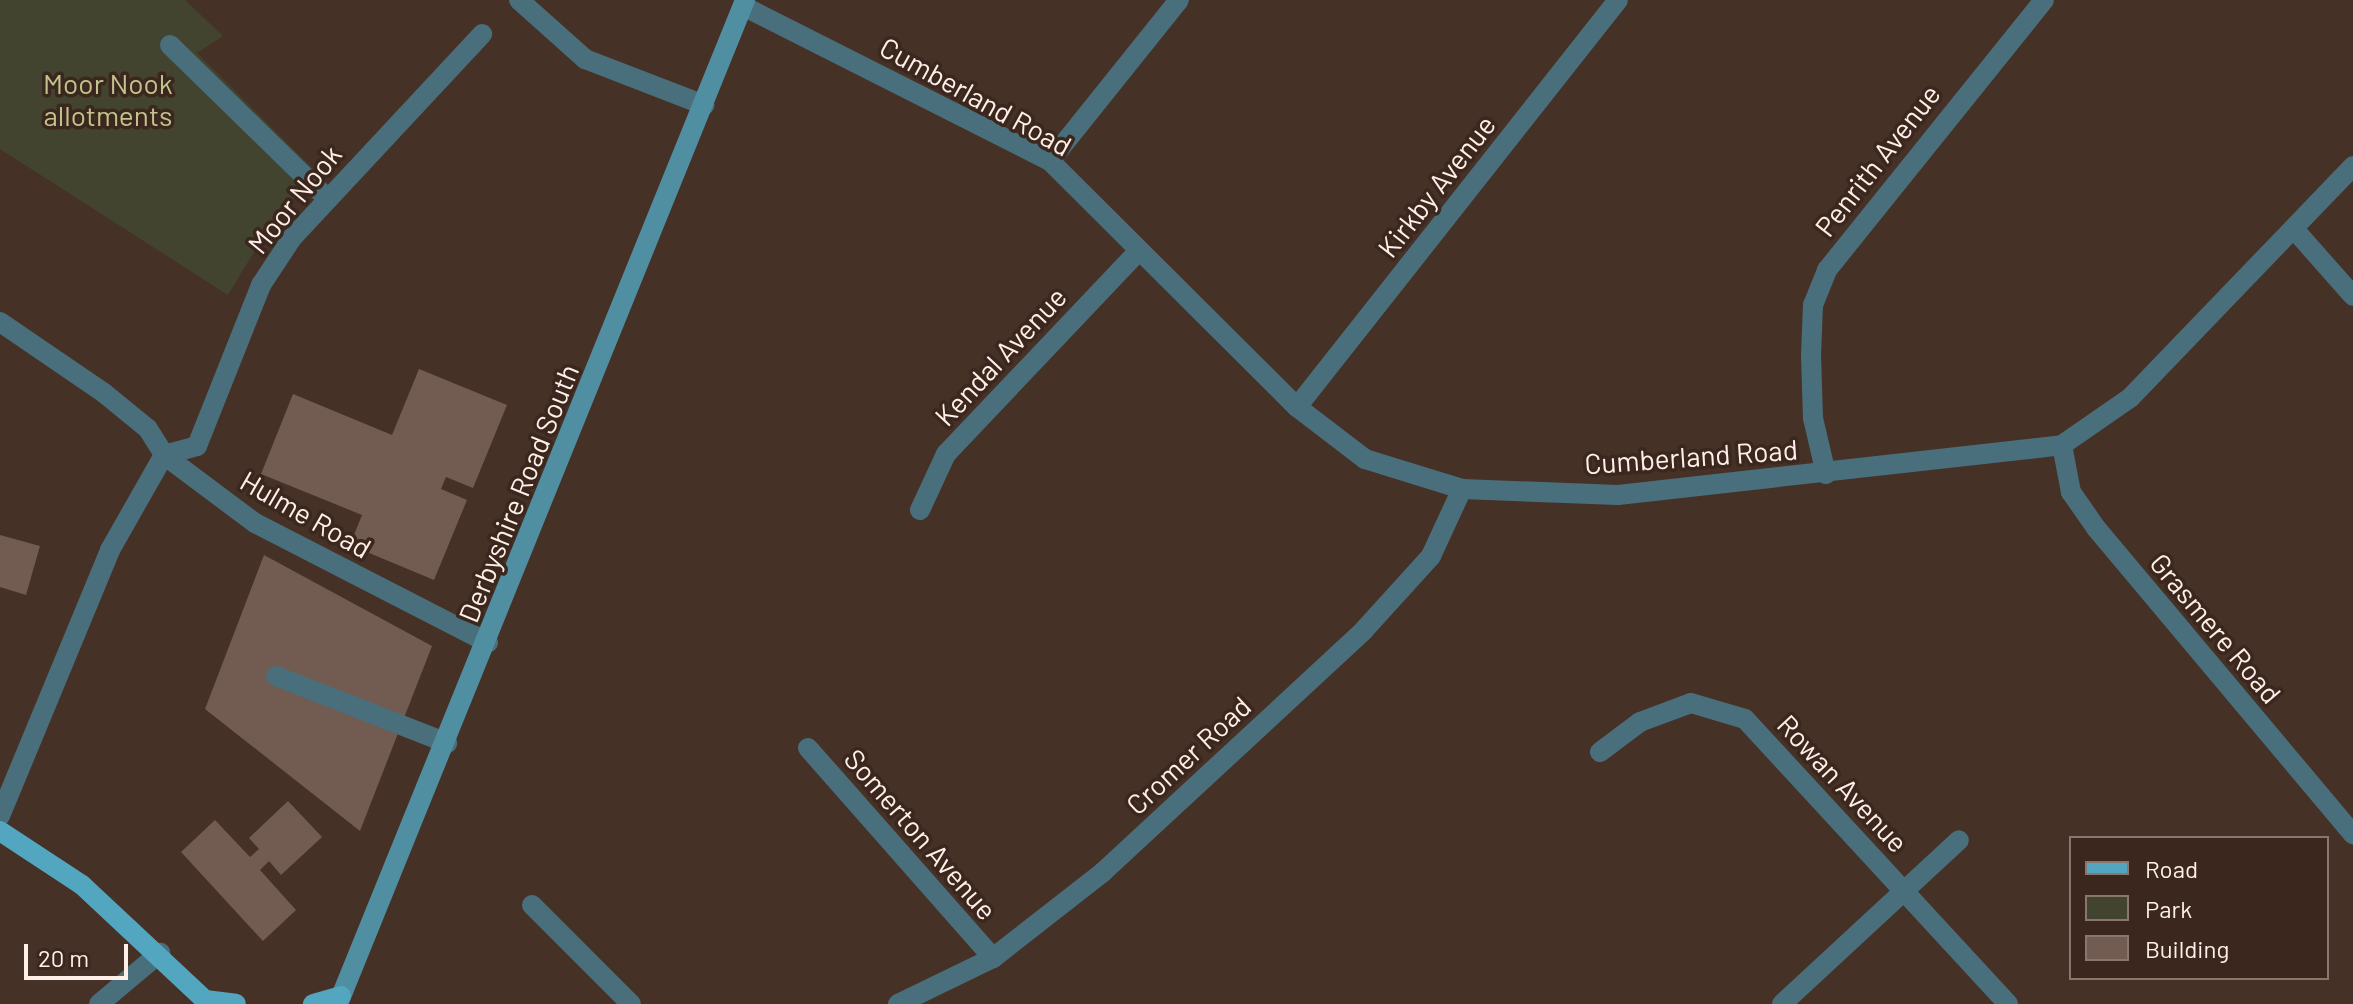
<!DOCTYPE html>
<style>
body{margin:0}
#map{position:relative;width:2353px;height:1004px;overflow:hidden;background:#463127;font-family:Barlow,sans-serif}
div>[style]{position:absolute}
.green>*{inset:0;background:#424430}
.building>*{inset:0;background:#725b50}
.lane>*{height:20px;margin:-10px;padding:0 10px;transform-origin:10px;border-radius:10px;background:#4a6f7c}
.street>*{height:20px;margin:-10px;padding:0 10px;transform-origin:10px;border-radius:10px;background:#4a6f7c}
.secondary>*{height:20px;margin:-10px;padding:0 10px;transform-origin:10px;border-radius:10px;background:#508ea2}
.primary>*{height:20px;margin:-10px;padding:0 10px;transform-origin:10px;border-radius:10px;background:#53a6bf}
span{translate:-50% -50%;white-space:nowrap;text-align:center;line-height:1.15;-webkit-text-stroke:7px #3b271d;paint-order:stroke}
.park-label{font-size:28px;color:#c1c48d}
.street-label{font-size:28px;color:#fef0e9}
.legend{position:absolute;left:2069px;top:836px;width:260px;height:144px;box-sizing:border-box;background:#3b271d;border:2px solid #89776f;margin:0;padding:10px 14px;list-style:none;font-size:24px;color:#fef0e9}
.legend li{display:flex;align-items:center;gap:16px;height:40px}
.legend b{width:40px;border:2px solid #89776f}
.scale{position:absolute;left:24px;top:944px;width:104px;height:36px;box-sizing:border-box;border:4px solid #fef0e9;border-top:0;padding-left:10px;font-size:24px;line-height:28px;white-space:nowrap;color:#fef0e9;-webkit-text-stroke:6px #3b271d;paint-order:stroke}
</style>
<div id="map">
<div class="green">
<i style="clip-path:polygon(0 0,185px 0,223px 36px,197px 53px,318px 174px,274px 219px,228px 295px,0 149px)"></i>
</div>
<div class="building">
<i style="clip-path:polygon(419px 369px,507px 405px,473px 488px,446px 477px,441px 489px,467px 500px,434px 580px,350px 545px,362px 515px,261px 474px,293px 394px,392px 435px)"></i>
<i style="clip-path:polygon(0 535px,40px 546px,26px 595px,0 587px)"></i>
<i style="clip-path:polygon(264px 555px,432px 646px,360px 831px,205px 709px)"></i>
<i style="clip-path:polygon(288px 801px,322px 837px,281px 875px,269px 861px,260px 870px,296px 910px,263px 941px,181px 852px,215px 820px,250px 857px,259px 849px,249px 838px)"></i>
</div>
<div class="lane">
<i style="left:519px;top:0;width:89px;rotate:41.8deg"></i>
<i style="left:585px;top:59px;width:128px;rotate:21.1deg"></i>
<i style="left:170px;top:45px;width:218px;rotate:44.3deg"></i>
<i style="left:276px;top:676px;width:184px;rotate:21.4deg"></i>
</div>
<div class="street">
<i style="left:743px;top:6px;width:344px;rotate:26.8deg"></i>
<i style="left:1050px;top:161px;width:349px;rotate:44.9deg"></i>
<i style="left:1297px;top:407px;width:86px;rotate:37.4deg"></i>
<i style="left:1365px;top:459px;width:102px;rotate:17.2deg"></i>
<i style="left:1462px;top:489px;width:156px;rotate:2.2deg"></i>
<i style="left:1618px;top:495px;width:447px;rotate:-6.4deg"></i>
<i style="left:2062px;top:445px;width:83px;rotate:-34.7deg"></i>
<i style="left:2130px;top:398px;width:322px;rotate:-46.1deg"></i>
<i style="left:1050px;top:161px;width:206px;rotate:-51.3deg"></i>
<i style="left:2294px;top:229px;width:89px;rotate:48.6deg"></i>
<i style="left:0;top:322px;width:126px;rotate:34.3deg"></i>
<i style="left:104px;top:393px;width:57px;rotate:39.3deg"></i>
<i style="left:148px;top:429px;width:31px;rotate:58deg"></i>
<i style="left:164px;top:455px;width:114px;rotate:36.8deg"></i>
<i style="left:255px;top:523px;width:262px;rotate:27.2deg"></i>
<i style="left:1297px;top:407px;width:518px;rotate:-51.74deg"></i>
<i style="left:2062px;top:445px;width:48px;rotate:79.2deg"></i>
<i style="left:2071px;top:492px;width:44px;rotate:55.2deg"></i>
<i style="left:2096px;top:528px;width:400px;rotate:50deg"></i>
<i style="left:164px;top:455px;width:34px;rotate:-15deg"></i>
<i style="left:197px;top:446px;width:173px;rotate:-68.3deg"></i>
<i style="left:261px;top:285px;width:56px;rotate:-56.6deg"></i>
<i style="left:292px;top:238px;width:279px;rotate:-47deg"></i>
<i style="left:1826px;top:474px;width:57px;rotate:-103.1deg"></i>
<i style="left:1813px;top:418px;width:62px;rotate:-91.8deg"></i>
<i style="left:1811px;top:356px;width:51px;rotate:-87.8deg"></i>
<i style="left:1813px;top:305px;width:38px;rotate:-68deg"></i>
<i style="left:1827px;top:270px;width:346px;rotate:-51.2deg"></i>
<i style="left:920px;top:510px;width:62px;rotate:-65.1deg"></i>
<i style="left:946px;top:454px;width:279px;rotate:-46.5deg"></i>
<i style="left:808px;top:748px;width:280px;rotate:48.6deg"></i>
<i style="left:1600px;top:752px;width:50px;rotate:-36.9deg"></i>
<i style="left:1640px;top:722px;width:54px;rotate:-20.4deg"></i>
<i style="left:1691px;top:703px;width:56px;rotate:16.5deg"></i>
<i style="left:1745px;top:719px;width:388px;rotate:47.3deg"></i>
<i style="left:0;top:816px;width:288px;rotate:-67.5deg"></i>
<i style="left:110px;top:550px;width:109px;rotate:-60.4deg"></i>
<i style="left:532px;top:905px;width:140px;rotate:45deg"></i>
<i style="left:99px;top:1004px;width:80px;rotate:-39.9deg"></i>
<i style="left:898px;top:1004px;width:106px;rotate:-25.8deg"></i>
<i style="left:993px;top:958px;width:140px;rotate:-38deg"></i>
<i style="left:1103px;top:872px;width:356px;rotate:-42.8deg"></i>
<i style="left:1364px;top:630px;width:100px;rotate:-47.8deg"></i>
<i style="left:1431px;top:556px;width:74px;rotate:-65.2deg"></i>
<i style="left:1782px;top:1004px;width:241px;rotate:-42.8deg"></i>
</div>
<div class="secondary">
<i style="left:338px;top:1004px;width:1083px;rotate:-67.93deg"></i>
</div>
<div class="primary">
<i style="left:0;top:831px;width:98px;rotate:33.4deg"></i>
<i style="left:82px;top:885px;width:174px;rotate:43.1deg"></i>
<i style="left:205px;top:1000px;width:31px;rotate:7deg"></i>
<i style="left:313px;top:1004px;width:29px;rotate:-16deg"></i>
</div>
<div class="park-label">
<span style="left:108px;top:99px">Moor Nook<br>allotments</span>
</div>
<div class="street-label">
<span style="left:976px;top:96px;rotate:29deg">Cumberland Road</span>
<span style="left:1877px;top:160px;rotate:-52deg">Penrith Avenue</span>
<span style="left:1436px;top:186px;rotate:-52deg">Kirkby Avenue</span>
<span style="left:294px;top:199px;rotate:-51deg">Moor Nook</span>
<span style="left:1000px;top:356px;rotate:-47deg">Kendal Avenue</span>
<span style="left:1691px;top:456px;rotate:-4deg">Cumberland Road</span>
<span style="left:518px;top:493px;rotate:-68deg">Derbyshire Road South</span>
<span style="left:306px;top:514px;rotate:30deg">Hulme Road</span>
<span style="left:2216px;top:628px;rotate:50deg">Grasmere Road</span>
<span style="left:1188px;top:755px;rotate:-43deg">Cromer Road</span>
<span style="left:1843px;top:783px;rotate:47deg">Rowan Avenue</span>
<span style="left:921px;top:834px;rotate:49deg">Somerton Avenue</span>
</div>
<ul class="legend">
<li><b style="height:10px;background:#53a6bf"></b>Road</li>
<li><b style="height:22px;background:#424430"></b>Park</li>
<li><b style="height:22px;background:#725b50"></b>Building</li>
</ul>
<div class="scale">20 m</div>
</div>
